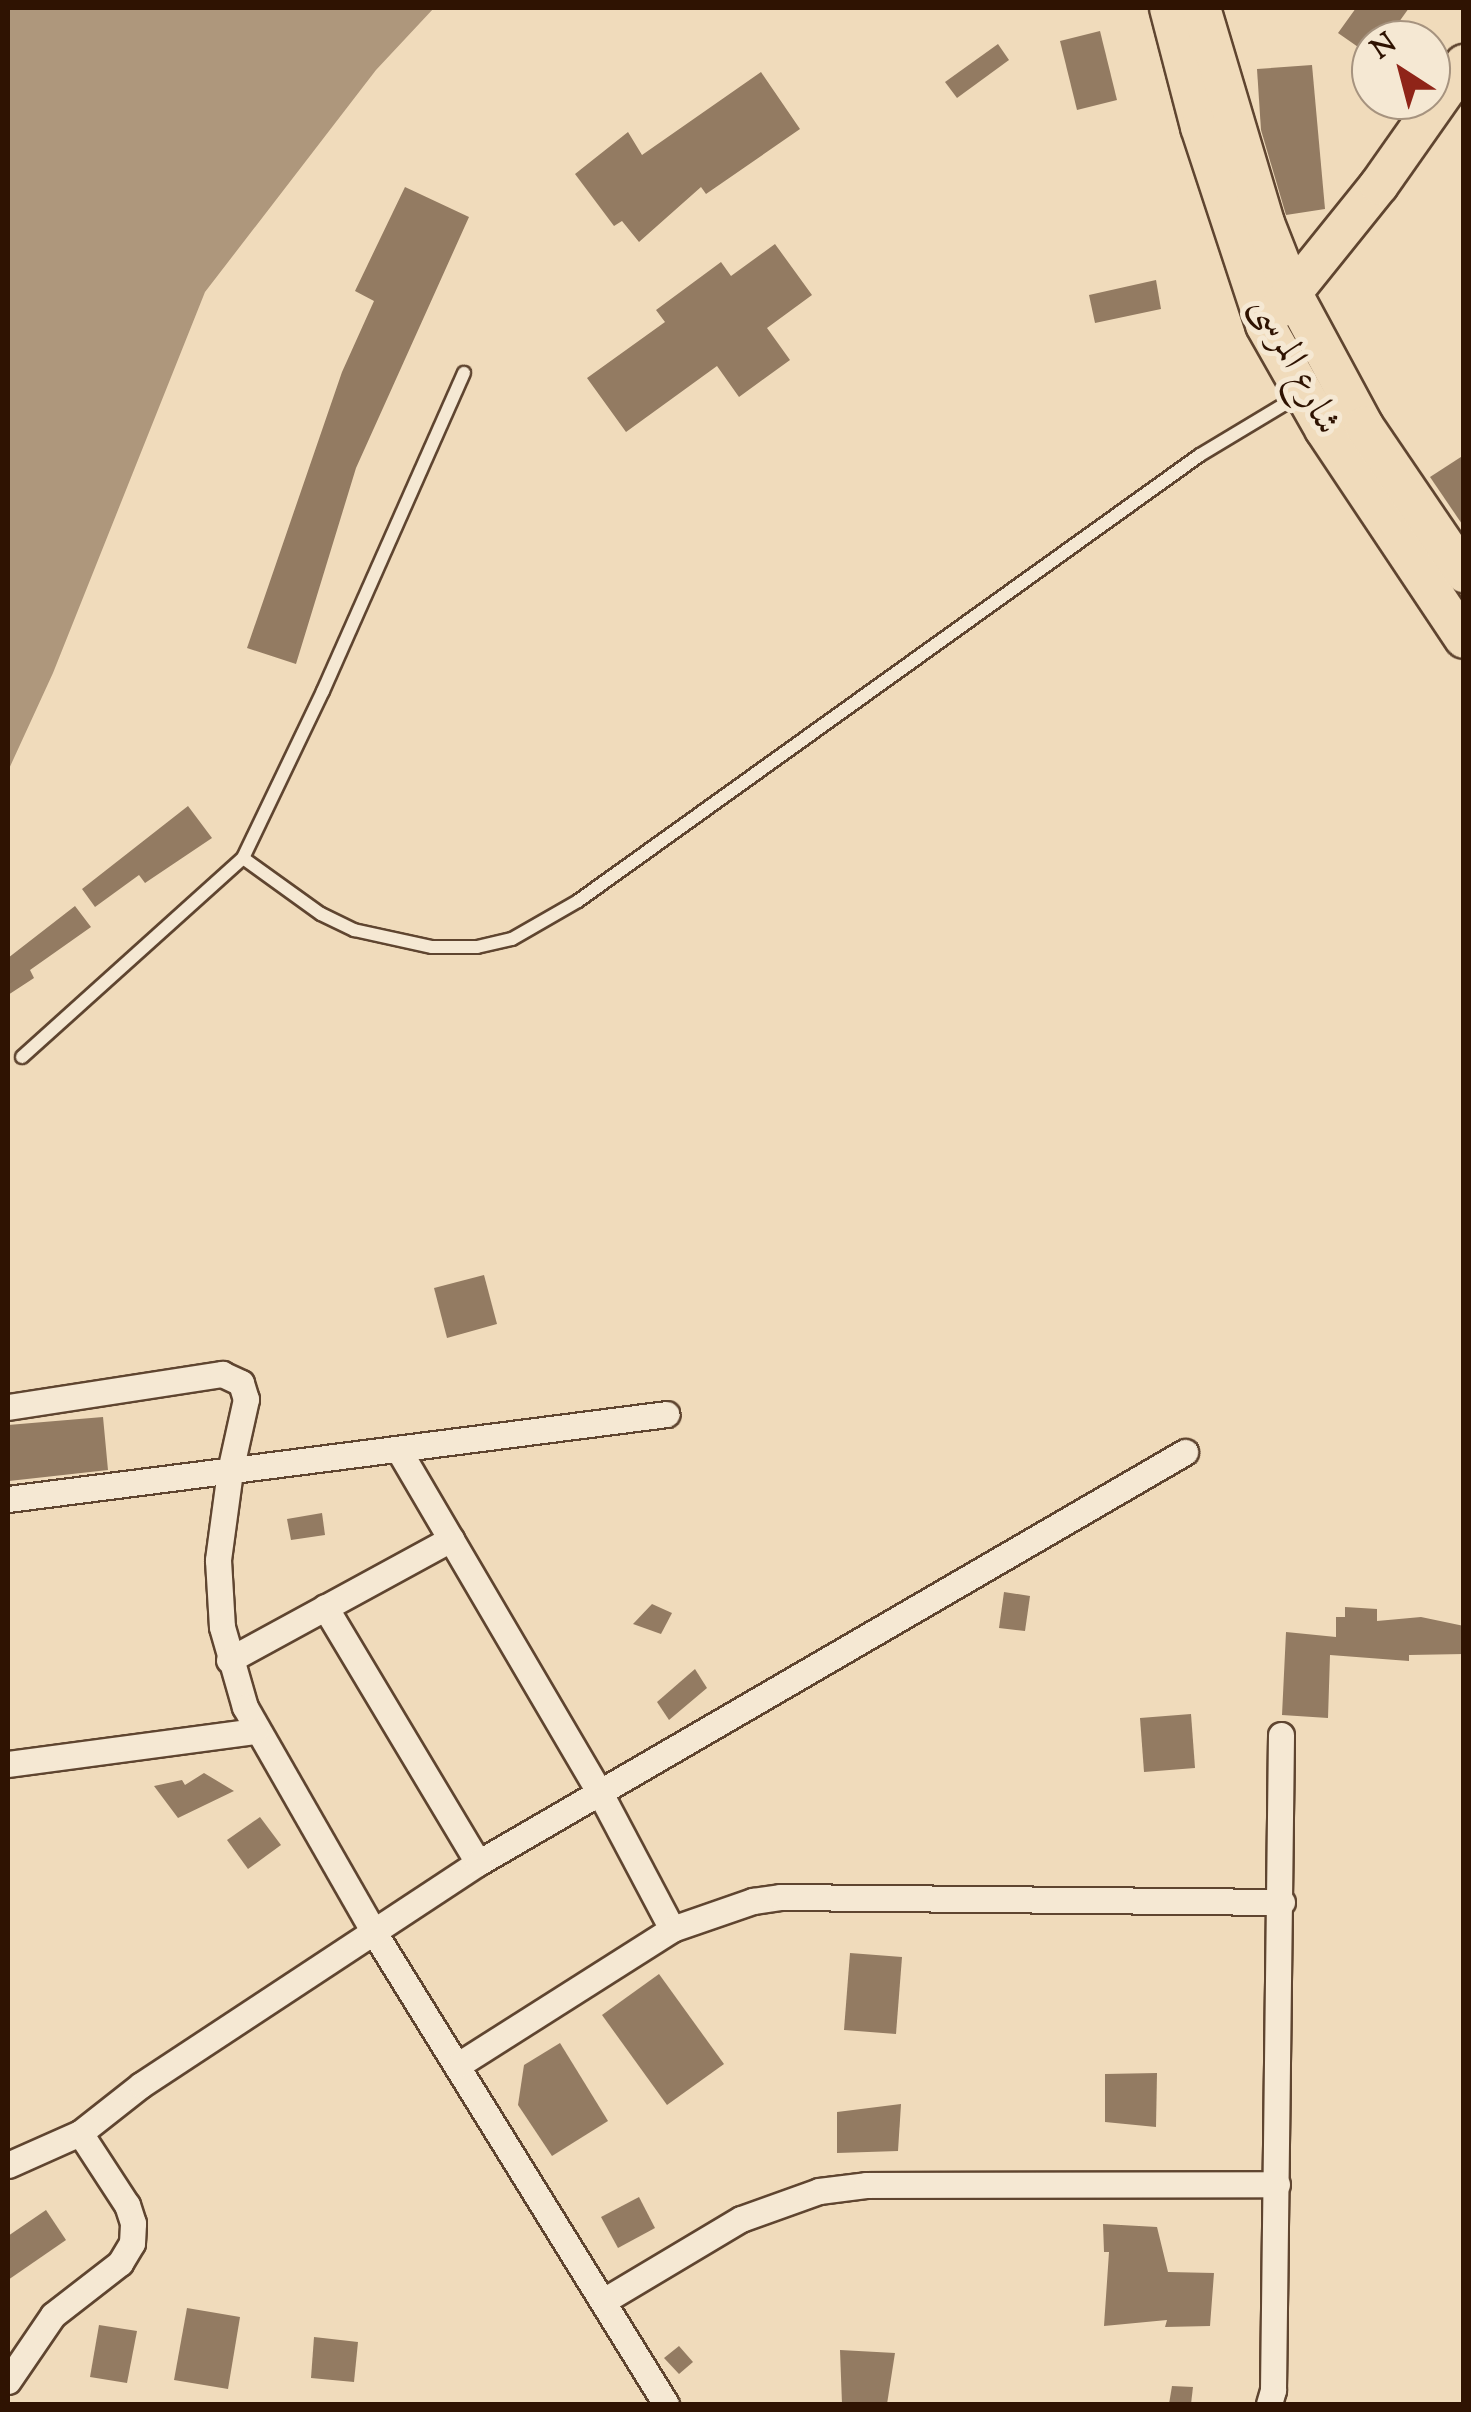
<!DOCTYPE html>
<meta charset="utf-8">
<style>
body{margin:0}
#map{position:relative;width:1471px;height:2412px;overflow:hidden;background:#f0dbbb;font-family:"Sorts Mill Goudy",Amiri,serif}
div>[style]{position:absolute}
.water>*{inset:0;background:#ae977c}
.building>*{inset:0;background:#937b62}
.roads{filter:drop-shadow(2px 0 #5f4530) drop-shadow(-2px 0 #5f4530) drop-shadow(0 2px #5f4530) drop-shadow(0 -2px #5f4530)}
.lane>*{height:12px;margin:-6px;padding:0 6px;transform-origin:6px;border-radius:6px;background:#f5e8d3}
.street>*{height:25px;margin:-12.5px;padding:0 12.5px;transform-origin:12.5px;border-radius:12.5px;background:#f5e8d3}
.primary>*{height:38px;margin:-19px;padding:0 19px;transform-origin:19px;border-radius:19px;background:#f0dbbb}
span{translate:-50% -50%;white-space:nowrap;text-align:center;line-height:1.15;-webkit-text-stroke:10px #f5e8d3;paint-order:stroke}
.street-label{font-size:38px;color:#2f1302}
.frame{position:absolute;inset:0;border:10px solid #2f1302;pointer-events:none}
.north{position:absolute;left:1351px;top:20px;width:100px;height:100px;box-sizing:border-box;background:#f5e8d3;border:2px solid #a6937f;border-radius:50%;rotate:324deg;font-size:28px;font-weight:700;line-height:40px;text-align:center;color:#2f1302}
.north::after{content:'';display:block;margin:auto;width:35px;height:45px;background:#8f2418;clip-path:polygon(50% 0,100% 100%,50% 72%,0 100%)}
</style>
<div id="map">
<div class="water">
<i style="clip-path:polygon(8px 8px,434px 8px,376px 70px,205px 292px,53px 673px,8px 771px)"></i>
</div>
<div class="building">
<i style="clip-path:polygon(1356px 8px,1409px 8px,1386px 40px,1371px 40px,1371px 56px,1338px 33px)"></i>
<i style="clip-path:polygon(1100px 31px,1117px 100px,1077px 110px,1060px 41px)"></i>
<i style="clip-path:polygon(998px 44px,1009px 60px,957px 98px,945px 82px)"></i>
<i style="clip-path:polygon(1312px 65px,1325px 209px,1286px 215px,1261px 130px,1257px 69px)"></i>
<i style="clip-path:polygon(761px 72px,800px 129px,706px 194px,701px 187px,639px 242px,622px 221px,614px 226px,575px 174px,628px 132px,642px 155px)"></i>
<i style="clip-path:polygon(405px 187px,469px 217px,356px 468px,296px 664px,247px 648px,342px 372px,374px 301px,355px 291px)"></i>
<i style="clip-path:polygon(775px 244px,812px 295px,767px 328px,790px 360px,739px 397px,717px 366px,626px 432px,587px 378px,665px 322px,656px 310px,721px 262px,731px 276px)"></i>
<i style="clip-path:polygon(1156px 280px,1161px 309px,1095px 323px,1089px 295px)"></i>
<i style="clip-path:polygon(1464px 455px,1464px 527px,1430px 477px)"></i>
<i style="clip-path:polygon(188px 806px,212px 838px,145px 883px,139px 875px,95px 907px,82px 889px)"></i>
<i style="clip-path:polygon(75px 906px,91px 927px,30px 970px,34px 978px,8px 995px,8px 958px)"></i>
<i style="clip-path:polygon(484px 1275px,497px 1324px,447px 1338px,434px 1288px)"></i>
<i style="clip-path:polygon(103px 1417px,108px 1470px,9px 1481px,8px 1425px)"></i>
<i style="clip-path:polygon(322px 1513px,325px 1535px,291px 1540px,287px 1519px)"></i>
<i style="clip-path:polygon(1004px 1592px,1030px 1596px,1025px 1631px,999px 1628px)"></i>
<i style="clip-path:polygon(652px 1604px,672px 1613px,661px 1634px,633px 1624px)"></i>
<i style="clip-path:polygon(1345px 1607px,1377px 1609px,1377px 1621px,1421px 1617px,1464px 1626px,1464px 1654px,1409px 1655px,1409px 1661px,1330px 1655px,1328px 1718px,1282px 1715px,1286px 1632px,1336px 1637px,1336px 1617px,1345px 1617px)"></i>
<i style="clip-path:polygon(695px 1669px,707px 1688px,669px 1720px,657px 1702px)"></i>
<i style="clip-path:polygon(1191px 1714px,1195px 1768px,1144px 1772px,1140px 1718px)"></i>
<i style="clip-path:polygon(204px 1773px,234px 1791px,178px 1818px,154px 1786px,182px 1780px,185px 1785px)"></i>
<i style="clip-path:polygon(260px 1817px,281px 1845px,248px 1869px,227px 1840px)"></i>
<i style="clip-path:polygon(850px 1953px,902px 1957px,896px 2034px,844px 2030px)"></i>
<i style="clip-path:polygon(659px 1974px,724px 2064px,667px 2105px,602px 2015px)"></i>
<i style="clip-path:polygon(560px 2043px,608px 2121px,552px 2156px,518px 2105px,524px 2065px)"></i>
<i style="clip-path:polygon(1157px 2073px,1156px 2127px,1105px 2122px,1105px 2074px)"></i>
<i style="clip-path:polygon(901px 2104px,898px 2151px,837px 2153px,837px 2112px)"></i>
<i style="clip-path:polygon(639px 2197px,655px 2228px,618px 2248px,601px 2217px)"></i>
<i style="clip-path:polygon(46px 2210px,66px 2240px,8px 2280px,8px 2236px)"></i>
<i style="clip-path:polygon(1103px 2224px,1157px 2227px,1168px 2272px,1214px 2273px,1210px 2326px,1165px 2327px,1167px 2320px,1104px 2326px,1109px 2252px,1104px 2252px)"></i>
<i style="clip-path:polygon(187px 2308px,240px 2317px,228px 2389px,174px 2380px)"></i>
<i style="clip-path:polygon(99px 2325px,137px 2331px,127px 2383px,90px 2377px)"></i>
<i style="clip-path:polygon(314px 2337px,358px 2342px,354px 2382px,311px 2378px)"></i>
<i style="clip-path:polygon(679px 2346px,693px 2362px,679px 2374px,664px 2358px)"></i>
<i style="clip-path:polygon(840px 2350px,895px 2353px,887px 2404px,842px 2404px)"></i>
<i style="clip-path:polygon(1172px 2386px,1193px 2387px,1191px 2404px,1169px 2404px)"></i>
</div>
<div class="roads">
<div class="lane">
<i style="left:243px;top:858px;width:96px;rotate:35.7deg"></i>
<i style="left:321px;top:914px;width:37px;rotate:26deg"></i>
<i style="left:354px;top:930px;width:80px;rotate:12.3deg"></i>
<i style="left:432px;top:947px;width:45px"></i>
<i style="left:477px;top:947px;width:36px;rotate:-13deg"></i>
<i style="left:512px;top:939px;width:76px;rotate:-29.9deg"></i>
<i style="left:578px;top:901px;width:765px;rotate:-35.64deg"></i>
<i style="left:1200px;top:455px;width:117px;rotate:-31deg"></i>
<i style="left:22px;top:1057px;width:297px;rotate:-42deg"></i>
<i style="left:243px;top:858px;width:185px;rotate:-64.4deg"></i>
<i style="left:323px;top:691px;width:348px;rotate:-66.1deg"></i>
</div>
<div class="street">
<i style="left:8px;top:1407px;width:217px;rotate:-8.8deg"></i>
<i style="left:222px;top:1374px;width:21px;rotate:25deg"></i>
<i style="left:241px;top:1383px;width:17px;rotate:73deg"></i>
<i style="left:246px;top:1399px;width:74px;rotate:102.5deg"></i>
<i style="left:230px;top:1471px;width:90px;rotate:97.7deg"></i>
<i style="left:218px;top:1560px;width:67px;rotate:86.6deg"></i>
<i style="left:222px;top:1627px;width:83px;rotate:74deg"></i>
<i style="left:245px;top:1707px;width:262px;rotate:60.2deg"></i>
<i style="left:375px;top:1934px;width:553px;rotate:58.24deg"></i>
<i style="left:398px;top:1449px;width:399px;rotate:59.6deg"></i>
<i style="left:600px;top:1793px;width:154px;rotate:62.1deg"></i>
<i style="left:8px;top:1499px;width:664px;rotate:-7.35deg"></i>
<i style="left:325px;top:1607px;width:298px;rotate:59.1deg"></i>
<i style="left:229px;top:1660px;width:253px;rotate:-28.6deg"></i>
<i style="left:8px;top:1764px;width:249px;rotate:-7.6deg"></i>
<i style="left:458px;top:2065px;width:254px;rotate:-32.4deg"></i>
<i style="left:672px;top:1929px;width:86px;rotate:-19.1deg"></i>
<i style="left:753px;top:1901px;width:27px;rotate:-8deg"></i>
<i style="left:780px;top:1897px;width:502px;rotate:0.57deg"></i>
<i style="left:8px;top:2165px;width:79px;rotate:-24deg"></i>
<i style="left:80px;top:2133px;width:78px;rotate:-38.2deg"></i>
<i style="left:141px;top:2085px;width:404px;rotate:-33.4deg"></i>
<i style="left:478px;top:1863px;width:818px;rotate:-30.17deg"></i>
<i style="left:605px;top:2300px;width:158px;rotate:-30.8deg"></i>
<i style="left:741px;top:2219px;width:83px;rotate:-19.7deg"></i>
<i style="left:819px;top:2191px;width:47px;rotate:-7.3deg"></i>
<i style="left:866px;top:2185px;width:411px;rotate:-0.1deg"></i>
<i style="left:8px;top:2381px;width:80px;rotate:-55.7deg"></i>
<i style="left:53px;top:2315px;width:85px;rotate:-37.8deg"></i>
<i style="left:120px;top:2263px;width:23px;rotate:-59deg"></i>
<i style="left:132px;top:2243px;width:20px;rotate:-87deg"></i>
<i style="left:133px;top:2223px;width:19px;rotate:-108deg"></i>
<i style="left:127px;top:2205px;width:86px;rotate:-123.1deg"></i>
<i style="left:1269px;top:2404px;width:15px;rotate:-74deg"></i>
<i style="left:1273px;top:2390px;width:655px;rotate:-89.3deg"></i>
</div>
<div class="primary">
<i style="left:1169px;top:8px;width:123px;rotate:75.4deg"></i>
<i style="left:1200px;top:127px;width:208px;rotate:71.8deg"></i>
<i style="left:1265px;top:325px;width:120px;rotate:60.4deg"></i>
<i style="left:1324px;top:429px;width:252px;rotate:56.3deg"></i>
<i style="left:1201px;top:8px;width:224px;rotate:73.4deg"></i>
<i style="left:1265px;top:223px;width:76px;rotate:68.5deg"></i>
<i style="left:1293px;top:294px;width:150px;rotate:61.7deg"></i>
<i style="left:1364px;top:426px;width:178px;rotate:55.8deg"></i>
<i style="left:1280px;top:308px;width:158px;rotate:-51.2deg"></i>
<i style="left:1379px;top:185px;width:148px;rotate:-54.9deg"></i>
</div>
</div>
<div class="street-label">
<span style="left:1294px;top:366px;rotate:63deg">شارع المرسى</span>
</div>
<div class="frame"></div>
<div class="north">N</div>
</div>
